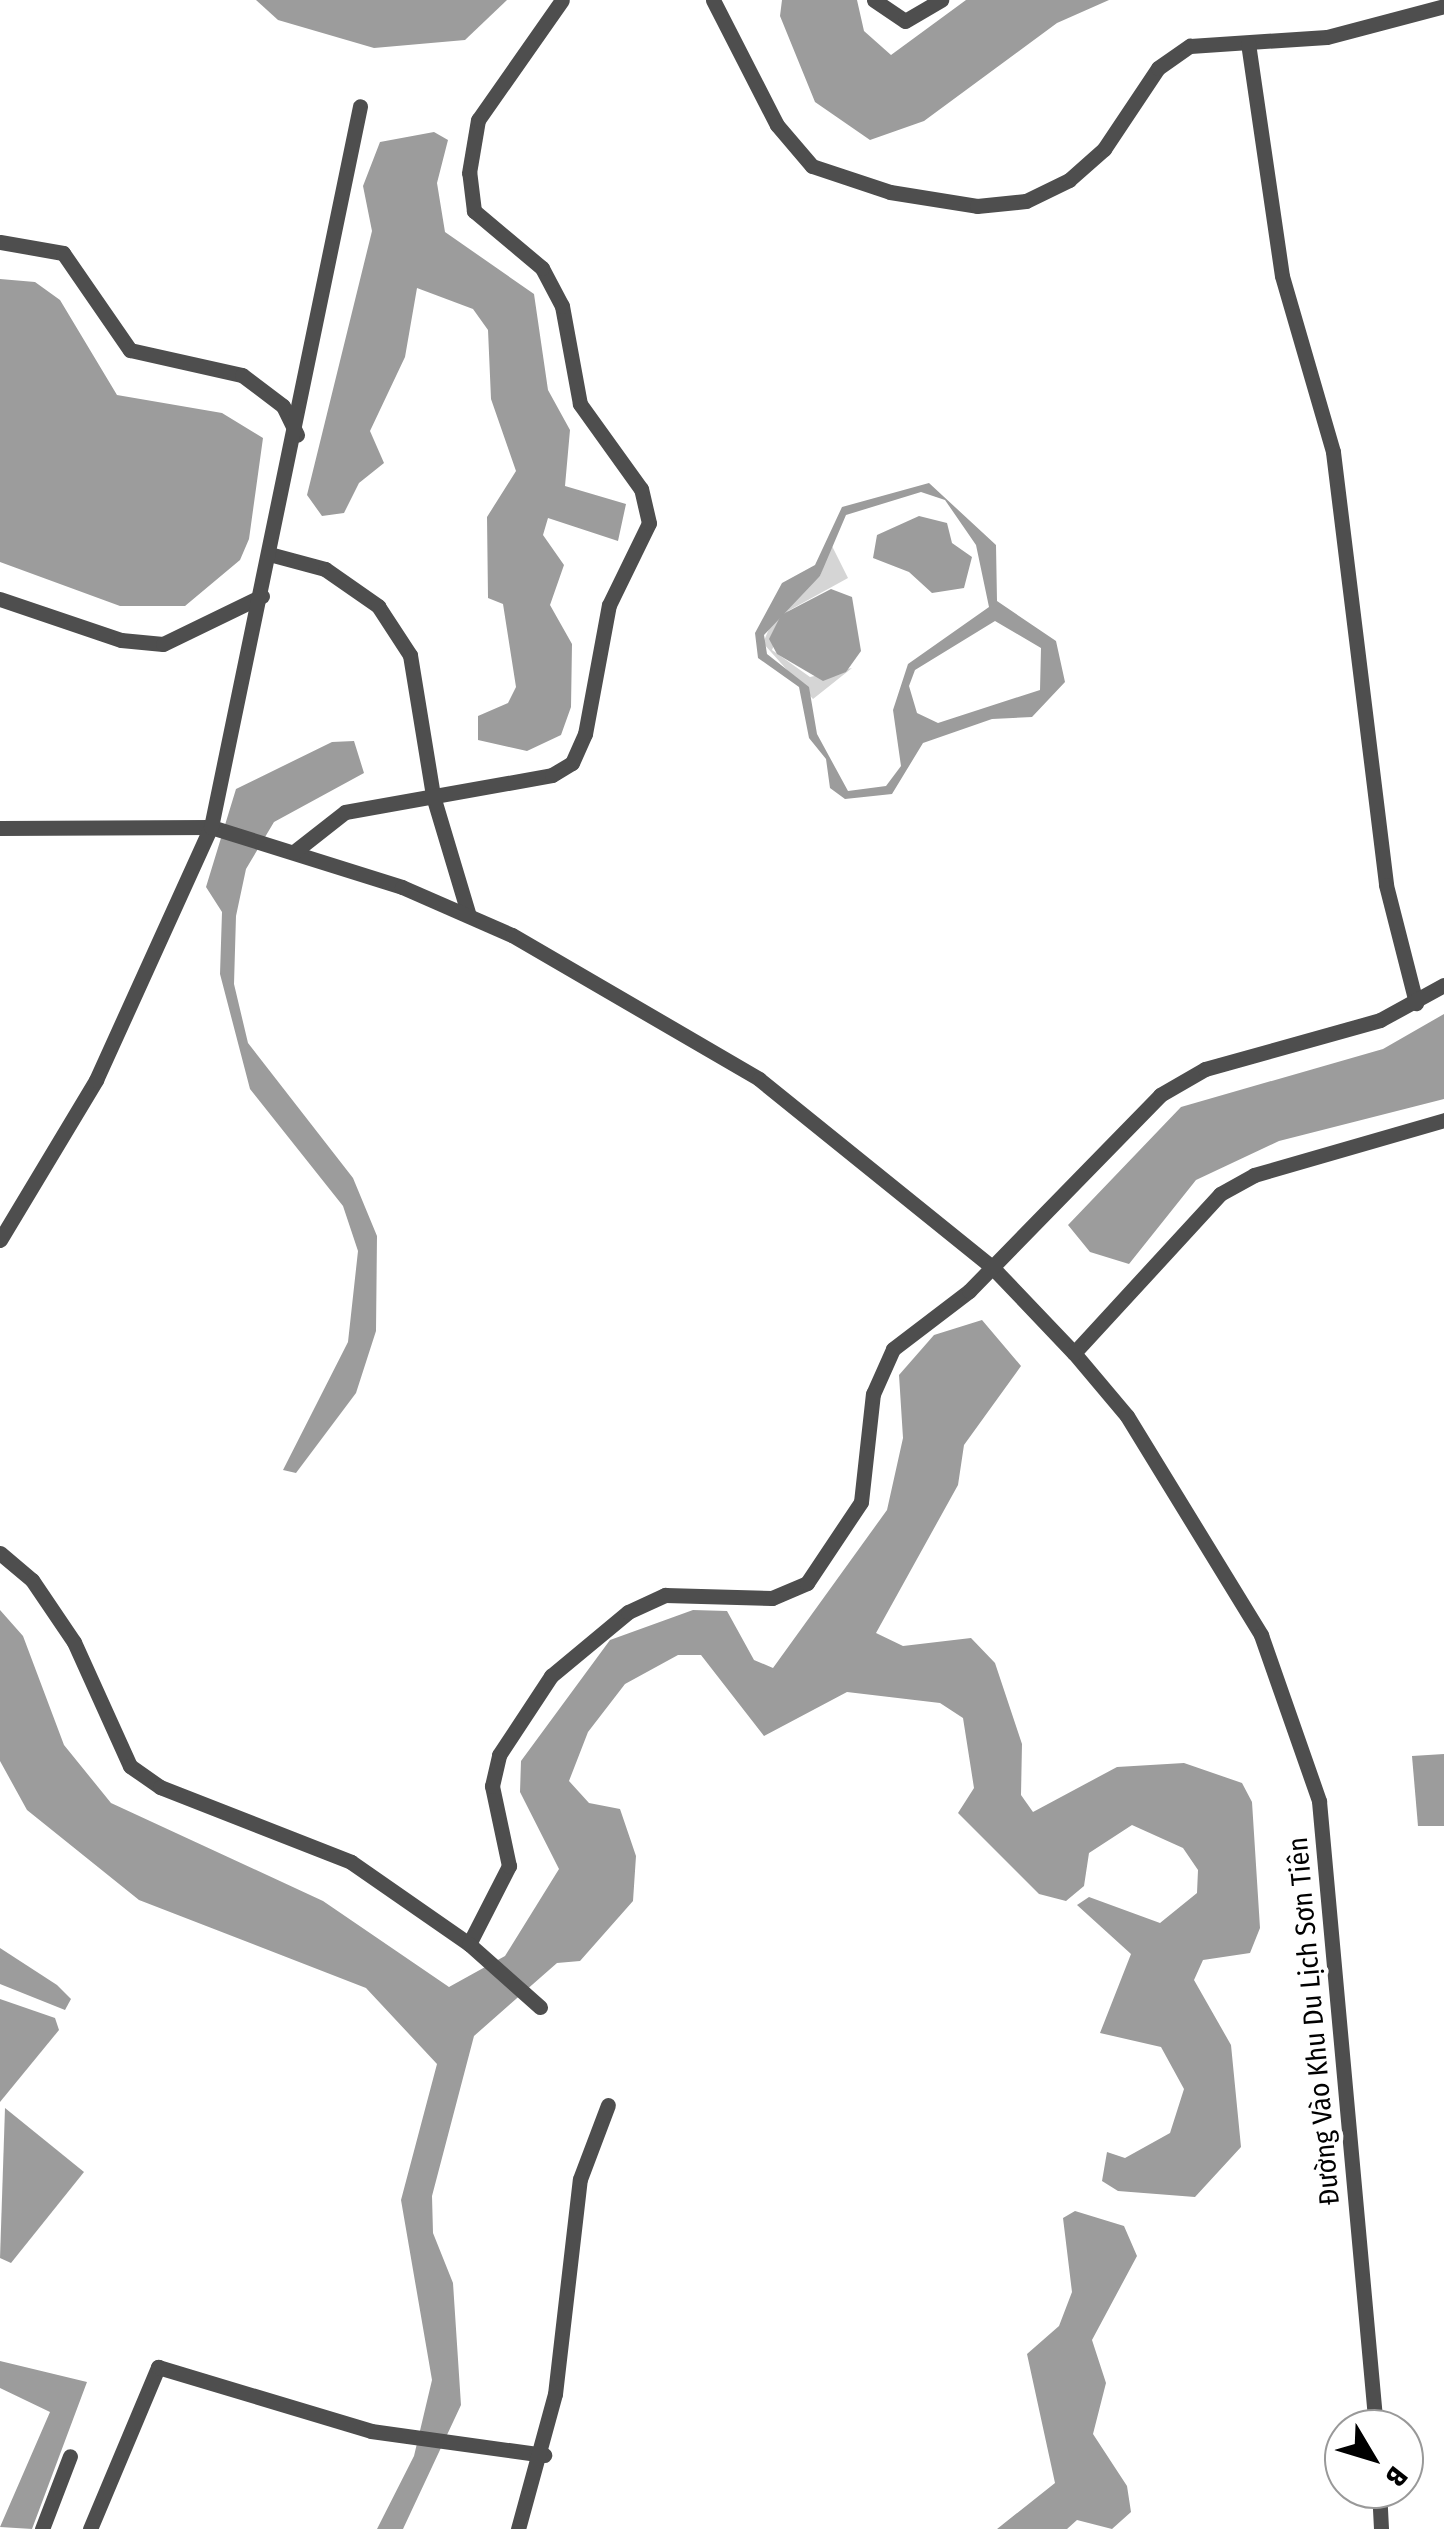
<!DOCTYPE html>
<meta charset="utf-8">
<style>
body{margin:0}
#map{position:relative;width:1444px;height:2529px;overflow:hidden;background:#fff;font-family:"Fira Sans Condensed",sans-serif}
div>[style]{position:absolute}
.green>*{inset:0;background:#d5d5d5}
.water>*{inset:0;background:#9c9c9c}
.minor>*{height:15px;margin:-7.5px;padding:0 7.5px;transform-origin:7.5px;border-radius:7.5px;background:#4e4e4e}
span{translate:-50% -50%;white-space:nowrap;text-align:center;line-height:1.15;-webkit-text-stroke:9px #fff;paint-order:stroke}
.street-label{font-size:28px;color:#000}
.north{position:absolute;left:1324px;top:2409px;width:100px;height:100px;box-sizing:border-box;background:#fff;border:2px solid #999;border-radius:50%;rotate:128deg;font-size:28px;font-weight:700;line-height:40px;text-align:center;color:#000}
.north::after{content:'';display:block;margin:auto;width:35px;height:45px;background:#000;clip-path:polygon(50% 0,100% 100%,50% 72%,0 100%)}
</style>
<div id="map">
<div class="green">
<i style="clip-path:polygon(831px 544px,848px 578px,788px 611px,772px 650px,810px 677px,852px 668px,813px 699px,763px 643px,774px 617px,820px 576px)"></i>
</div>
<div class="water">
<i style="clip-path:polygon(256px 0,507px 0,465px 40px,374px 48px,278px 20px)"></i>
<i style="clip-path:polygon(782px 0,857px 0,864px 31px,891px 55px,966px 0,1109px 0,1057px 23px,924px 121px,870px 140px,815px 102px,780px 16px)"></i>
<i style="clip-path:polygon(434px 132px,448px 140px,437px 183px,445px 232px,534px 294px,548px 390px,570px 430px,565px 486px,626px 504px,618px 541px,548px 518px,543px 535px,564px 565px,550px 605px,572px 644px,571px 707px,561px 735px,527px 751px,478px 740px,478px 716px,508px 703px,516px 687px,503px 604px,488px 598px,487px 517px,516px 471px,491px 399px,488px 330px,473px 309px,417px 288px,405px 357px,370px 431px,384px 463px,359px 483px,344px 513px,322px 516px,307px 495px,372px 231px,363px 186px,380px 142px)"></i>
<i style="clip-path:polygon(0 279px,35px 282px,60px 300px,117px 395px,222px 413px,263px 438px,249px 539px,240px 560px,185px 606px,120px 606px,0 562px)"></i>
<i style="clip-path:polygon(evenodd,929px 483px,996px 545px,997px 601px,1056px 641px,1065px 682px,1032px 717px,992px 719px,923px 743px,892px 794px,845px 799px,830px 788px,826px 759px,809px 738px,799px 687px,758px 658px,755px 633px,782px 583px,815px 565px,842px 507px,929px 483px,921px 492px,945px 500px,976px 545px,989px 607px,908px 664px,893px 710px,901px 766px,886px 786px,848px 791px,817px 734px,809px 687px,767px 654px,764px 635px,820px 576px,846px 515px,921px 492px,929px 483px,995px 621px,1041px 648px,1040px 690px,938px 723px,917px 713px,909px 686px,915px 670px,995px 621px)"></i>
<i style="clip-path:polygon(919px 516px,947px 523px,952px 543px,972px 557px,964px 588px,932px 593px,909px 572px,873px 558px,877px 535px)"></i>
<i style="clip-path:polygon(831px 589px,852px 597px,861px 651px,846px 672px,823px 681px,777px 654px,769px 639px,781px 615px)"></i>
<i style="clip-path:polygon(354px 741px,364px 773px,274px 822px,246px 869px,236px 916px,234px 984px,248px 1043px,353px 1178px,377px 1236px,376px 1331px,356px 1393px,296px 1473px,283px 1470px,348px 1342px,358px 1251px,343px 1206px,250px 1089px,220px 974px,222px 912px,206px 887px,236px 789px,332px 742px)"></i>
<i style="clip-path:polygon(1444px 1014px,1444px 1099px,1279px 1141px,1196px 1180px,1129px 1264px,1090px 1252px,1068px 1225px,1181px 1107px,1383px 1049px)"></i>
<i style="clip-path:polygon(982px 1320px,1021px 1366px,964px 1445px,958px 1485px,876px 1633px,903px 1646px,971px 1638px,995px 1663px,1022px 1744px,1021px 1795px,1033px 1812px,1117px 1767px,1184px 1763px,1242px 1783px,1252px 1802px,1260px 1928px,1250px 1953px,1203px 1960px,1194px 1980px,1231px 2045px,1241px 2147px,1195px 2197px,1118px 2191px,1102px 2181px,1107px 2152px,1125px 2158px,1170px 2133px,1184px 2089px,1161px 2047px,1100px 2033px,1131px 1954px,1077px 1905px,1089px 1897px,1160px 1923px,1197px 1893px,1198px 1870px,1183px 1848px,1132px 1825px,1089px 1853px,1084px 1886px,1066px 1901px,1039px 1894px,958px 1813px,974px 1788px,963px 1718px,940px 1703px,847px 1692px,764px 1736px,701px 1655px,678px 1655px,625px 1684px,588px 1732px,569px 1781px,589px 1803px,620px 1809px,636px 1856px,633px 1901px,580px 1961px,557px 1963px,474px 2036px,432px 2196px,433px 2233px,453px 2283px,461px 2405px,403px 2529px,377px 2529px,414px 2456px,432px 2380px,401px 2200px,437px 2064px,366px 1988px,139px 1900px,27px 1810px,0 1761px,0 1610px,23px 1636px,64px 1745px,111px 1803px,323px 1901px,449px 1987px,505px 1956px,559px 1869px,520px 1792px,521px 1761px,610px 1640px,693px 1610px,727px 1611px,754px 1660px,773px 1668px,887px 1510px,903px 1438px,899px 1375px,934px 1335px)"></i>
<i style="clip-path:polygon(1444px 1754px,1444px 1826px,1418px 1826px,1412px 1756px)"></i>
<i style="clip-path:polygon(0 1948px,57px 1985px,71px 1999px,65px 2010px,0 1984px)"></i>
<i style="clip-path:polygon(0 1999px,55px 2018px,59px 2030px,0 2102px)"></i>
<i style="clip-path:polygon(5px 2108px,84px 2172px,11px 2263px,0 2258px)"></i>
<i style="clip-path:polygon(1075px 2211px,1124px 2226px,1137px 2256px,1092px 2340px,1106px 2383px,1093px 2434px,1127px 2486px,1131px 2512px,1112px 2529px,1077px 2520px,1067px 2529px,997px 2529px,1055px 2483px,1027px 2354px,1059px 2326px,1072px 2292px,1063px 2218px)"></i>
<i style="clip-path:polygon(0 2361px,87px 2382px,32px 2529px,0 2527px,50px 2412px,0 2388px)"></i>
</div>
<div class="minor">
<i style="left:713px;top:0;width:140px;rotate:62.9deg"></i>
<i style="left:777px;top:125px;width:54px;rotate:49.5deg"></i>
<i style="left:812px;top:166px;width:82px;rotate:18.4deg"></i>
<i style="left:890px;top:192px;width:88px;rotate:9.1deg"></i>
<i style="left:977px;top:206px;width:49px;rotate:-5.8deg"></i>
<i style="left:1026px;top:201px;width:48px;rotate:-26deg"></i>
<i style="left:1069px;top:180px;width:47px;rotate:-41.5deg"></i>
<i style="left:1104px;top:149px;width:97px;rotate:-56.3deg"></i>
<i style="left:1158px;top:68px;width:39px;rotate:-35deg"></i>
<i style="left:1190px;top:46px;width:137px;rotate:-3.8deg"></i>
<i style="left:1327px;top:37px;width:121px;rotate:-14.8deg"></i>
<i style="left:874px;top:0;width:37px;rotate:34deg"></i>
<i style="left:905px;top:21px;width:42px;rotate:-30.3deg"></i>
<i style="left:1248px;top:43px;width:235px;rotate:81.7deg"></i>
<i style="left:1282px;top:276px;width:183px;rotate:73.8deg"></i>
<i style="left:1333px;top:452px;width:436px;rotate:83deg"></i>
<i style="left:1386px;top:885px;width:122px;rotate:75.7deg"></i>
<i style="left:0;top:242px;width:64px;rotate:9.9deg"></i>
<i style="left:63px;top:253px;width:118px;rotate:55.4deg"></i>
<i style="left:130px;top:350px;width:115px;rotate:12.6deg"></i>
<i style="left:242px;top:375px;width:51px;rotate:37.1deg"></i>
<i style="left:283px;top:406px;width:32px;rotate:64deg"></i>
<i style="left:273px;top:555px;width:54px;rotate:15.1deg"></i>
<i style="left:325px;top:569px;width:65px;rotate:34.9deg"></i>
<i style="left:378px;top:606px;width:59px;rotate:56.9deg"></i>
<i style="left:410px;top:655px;width:143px;rotate:80.7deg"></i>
<i style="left:433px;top:796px;width:125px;rotate:73.3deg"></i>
<i style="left:0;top:599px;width:128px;rotate:18.7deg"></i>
<i style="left:121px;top:640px;width:42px;rotate:5.4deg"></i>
<i style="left:163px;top:644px;width:110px;rotate:-25.9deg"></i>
<i style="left:0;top:828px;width:211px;rotate:-0.3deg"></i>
<i style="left:211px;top:827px;width:200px;rotate:17.4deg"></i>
<i style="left:402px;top:887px;width:120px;rotate:23.6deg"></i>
<i style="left:512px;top:935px;width:286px;rotate:30.2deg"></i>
<i style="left:759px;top:1079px;width:301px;rotate:38.9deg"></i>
<i style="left:993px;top:1268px;width:117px;rotate:46.4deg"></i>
<i style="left:1074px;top:1353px;width:82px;rotate:49.9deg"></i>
<i style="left:1127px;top:1416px;width:257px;rotate:58.5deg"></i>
<i style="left:1261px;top:1635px;width:176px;rotate:70.7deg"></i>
<i style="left:1319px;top:1801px;width:631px;rotate:84.81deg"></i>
<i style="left:294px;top:852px;width:65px;rotate:-38.1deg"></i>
<i style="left:345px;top:812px;width:210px;rotate:-10.1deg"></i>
<i style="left:552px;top:775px;width:23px;rotate:-31deg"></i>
<i style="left:572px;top:763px;width:32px;rotate:-66deg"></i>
<i style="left:585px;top:734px;width:131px;rotate:-79.5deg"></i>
<i style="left:609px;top:605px;width:91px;rotate:-64deg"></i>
<i style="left:649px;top:523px;width:35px;rotate:-103deg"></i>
<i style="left:641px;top:489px;width:105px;rotate:-125.7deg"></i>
<i style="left:580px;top:404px;width:100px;rotate:-100.4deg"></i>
<i style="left:562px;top:306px;width:43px;rotate:-117.8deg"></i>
<i style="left:542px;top:268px;width:89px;rotate:-140deg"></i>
<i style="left:474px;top:211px;width:38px;rotate:-97deg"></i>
<i style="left:469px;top:173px;width:54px;rotate:-80.4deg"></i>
<i style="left:478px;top:120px;width:146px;rotate:-55deg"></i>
<i style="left:0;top:1240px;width:187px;rotate:-59deg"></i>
<i style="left:96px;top:1080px;width:278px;rotate:-65.6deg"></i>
<i style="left:211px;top:827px;width:736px;rotate:-78.32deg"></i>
<i style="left:1074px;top:1353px;width:216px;rotate:-47.4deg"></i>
<i style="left:1220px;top:1194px;width:39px;rotate:-29deg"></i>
<i style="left:1254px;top:1175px;width:198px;rotate:-16.1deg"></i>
<i style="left:0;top:1553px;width:42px;rotate:40.2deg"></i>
<i style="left:32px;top:1580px;width:75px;rotate:55.9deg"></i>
<i style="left:74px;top:1642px;width:136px;rotate:65.7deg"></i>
<i style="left:130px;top:1766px;width:37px;rotate:35deg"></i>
<i style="left:160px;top:1787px;width:205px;rotate:21.4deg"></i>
<i style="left:351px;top:1862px;width:144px;rotate:34.8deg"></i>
<i style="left:469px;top:1944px;width:88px;rotate:-62.9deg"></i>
<i style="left:509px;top:1866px;width:82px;rotate:-102deg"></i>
<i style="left:492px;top:1786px;width:32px;rotate:-77deg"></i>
<i style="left:499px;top:1755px;width:95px;rotate:-56.6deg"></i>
<i style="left:551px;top:1676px;width:100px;rotate:-39.7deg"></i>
<i style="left:628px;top:1612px;width:41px;rotate:-24.7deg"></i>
<i style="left:665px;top:1595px;width:107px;rotate:1.6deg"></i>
<i style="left:772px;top:1598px;width:38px;rotate:-23deg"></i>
<i style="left:807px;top:1583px;width:97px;rotate:-56.3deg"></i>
<i style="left:861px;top:1502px;width:109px;rotate:-83.7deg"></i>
<i style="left:873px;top:1394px;width:49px;rotate:-66deg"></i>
<i style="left:893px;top:1349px;width:96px;rotate:-37.3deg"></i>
<i style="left:969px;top:1291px;width:274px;rotate:-45.7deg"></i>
<i style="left:1160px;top:1095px;width:52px;rotate:-30deg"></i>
<i style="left:1205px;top:1069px;width:182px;rotate:-15.6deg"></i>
<i style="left:1380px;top:1020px;width:73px;rotate:-28.7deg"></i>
<i style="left:469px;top:1944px;width:95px;rotate:41.6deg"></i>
<i style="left:1379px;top:2489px;width:40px;rotate:87.1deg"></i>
<i style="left:42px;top:2529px;width:78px;rotate:-69deg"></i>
<i style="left:90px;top:2529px;width:176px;rotate:-67.2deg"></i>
<i style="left:158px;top:2367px;width:222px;rotate:16.7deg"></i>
<i style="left:371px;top:2431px;width:175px;rotate:7.9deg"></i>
<i style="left:518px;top:2529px;width:140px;rotate:-74.7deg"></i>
<i style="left:555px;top:2394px;width:216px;rotate:-83.4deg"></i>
<i style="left:580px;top:2179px;width:79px;rotate:-69.3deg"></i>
</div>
<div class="street-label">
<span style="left:1314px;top:2021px;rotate:-95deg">Đường Vào Khu Du Lịch Sơn Tiên</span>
</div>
<div class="north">B</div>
</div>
